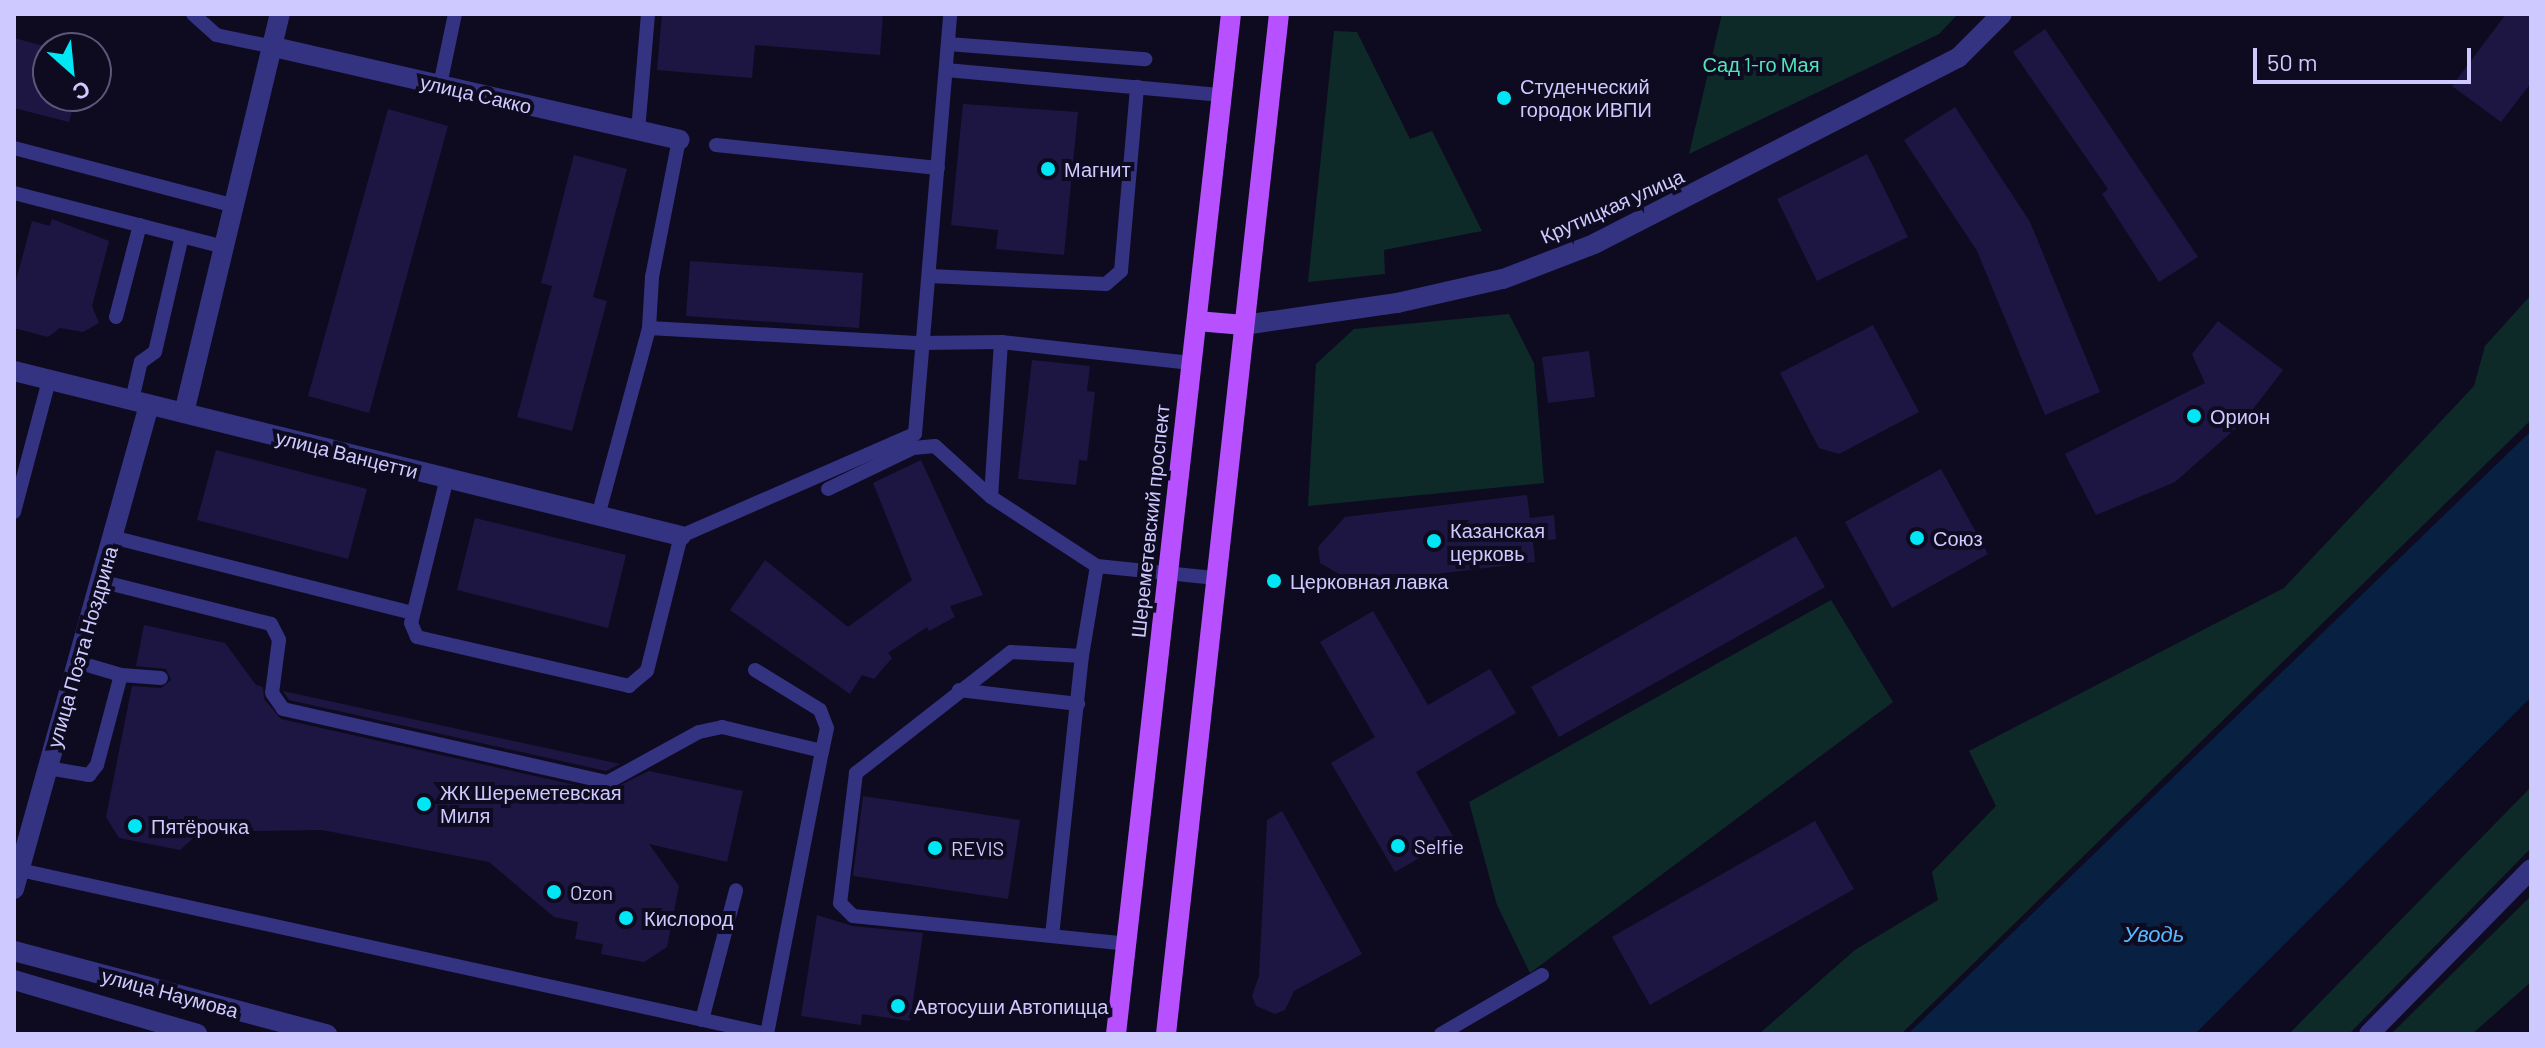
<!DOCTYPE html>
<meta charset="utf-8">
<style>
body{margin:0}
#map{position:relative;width:2545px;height:1048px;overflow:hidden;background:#0e0b20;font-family:Barlow,sans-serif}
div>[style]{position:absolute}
.green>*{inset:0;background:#0e2a28}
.water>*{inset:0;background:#082042}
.building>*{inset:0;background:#1d1642}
.service>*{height:14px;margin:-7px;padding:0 7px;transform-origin:7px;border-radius:7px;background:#333382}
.pedestrian>*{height:20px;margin:-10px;padding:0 10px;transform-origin:10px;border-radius:10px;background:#333382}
.minor>*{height:20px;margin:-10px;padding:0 10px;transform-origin:10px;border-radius:10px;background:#333382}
.tertiary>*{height:20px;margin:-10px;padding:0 10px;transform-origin:10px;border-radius:10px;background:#333382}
.primary>*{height:20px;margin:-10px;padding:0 10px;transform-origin:10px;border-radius:10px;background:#b751ff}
.dots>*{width:22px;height:22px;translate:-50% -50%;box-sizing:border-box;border:4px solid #0e0b20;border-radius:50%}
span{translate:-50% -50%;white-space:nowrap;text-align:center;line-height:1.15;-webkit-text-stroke:8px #0e0b20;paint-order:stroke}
.park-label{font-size:20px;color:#4fe6ba}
.poi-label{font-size:20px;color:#cecaff}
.left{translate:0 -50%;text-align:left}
.street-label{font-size:20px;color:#cecaff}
.water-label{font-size:22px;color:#58b8ff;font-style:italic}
.frame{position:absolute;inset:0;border:16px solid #cecaff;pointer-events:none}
.north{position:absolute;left:32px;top:32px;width:80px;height:80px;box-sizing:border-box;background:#0e0b20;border:2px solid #5b5779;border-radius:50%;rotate:153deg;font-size:22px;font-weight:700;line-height:32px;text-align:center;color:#cecaff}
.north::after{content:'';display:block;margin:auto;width:28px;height:36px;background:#00e6f5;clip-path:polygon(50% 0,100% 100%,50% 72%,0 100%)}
.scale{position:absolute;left:2253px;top:48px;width:218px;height:36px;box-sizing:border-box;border:4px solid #cecaff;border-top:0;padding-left:10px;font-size:24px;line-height:28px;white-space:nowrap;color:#cecaff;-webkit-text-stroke:6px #0e0b20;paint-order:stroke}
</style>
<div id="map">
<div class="green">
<i style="clip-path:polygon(1722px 14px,1958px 14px,1939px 34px,1689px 154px)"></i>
<i style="clip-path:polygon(1334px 31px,1357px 32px,1410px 139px,1432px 131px,1482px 231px,1384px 250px,1385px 274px,1308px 282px)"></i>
<i style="clip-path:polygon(2531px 295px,2531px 420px,1901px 1034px,1759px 1034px,1855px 950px,1938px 900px,1932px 872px,1996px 806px,1969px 751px,2284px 588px,2474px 386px,2485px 346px)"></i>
<i style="clip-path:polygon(1509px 314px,1534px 363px,1544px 483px,1308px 506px,1316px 364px,1354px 329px)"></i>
<i style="clip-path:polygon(1831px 600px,1893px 702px,1530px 973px,1497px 905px,1469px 802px)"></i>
<i style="clip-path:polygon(2531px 787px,2531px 848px,2349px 1034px,2289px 1034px)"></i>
<i style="clip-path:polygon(2531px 896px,2531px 982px,2472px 1034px,2391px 1034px)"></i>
</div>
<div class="water">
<i style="clip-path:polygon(2531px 431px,2531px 697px,2195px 1034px,1908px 1034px)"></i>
</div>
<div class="building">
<i style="clip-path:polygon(662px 14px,883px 14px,880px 55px,755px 45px,752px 78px,657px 70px)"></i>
<i style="clip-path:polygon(2506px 14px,2531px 14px,2531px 83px,2501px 122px,2452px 86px)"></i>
<i style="clip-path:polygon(2045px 29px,2198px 257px,2159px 282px,2102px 194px,2108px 189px,2013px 52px)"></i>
<i style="clip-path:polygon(14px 38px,48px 47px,48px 96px,76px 96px,69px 122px,14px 108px)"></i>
<i style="clip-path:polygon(963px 104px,1078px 112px,1064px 255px,996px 249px,998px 230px,951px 225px)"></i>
<i style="clip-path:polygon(1955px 107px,2030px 222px,2100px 392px,2045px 415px,1977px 251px,1904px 140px)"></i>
<i style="clip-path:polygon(388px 109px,448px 126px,369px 413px,308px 396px)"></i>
<i style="clip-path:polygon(1867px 154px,1908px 237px,1817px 281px,1777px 199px)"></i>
<i style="clip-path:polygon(574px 155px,627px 169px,593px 297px,607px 301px,572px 431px,517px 417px,552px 286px,541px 283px)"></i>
<i style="clip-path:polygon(52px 219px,109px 241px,92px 306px,99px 323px,83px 332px,60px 328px,48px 337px,14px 328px,14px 288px,32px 221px,50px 226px)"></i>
<i style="clip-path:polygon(690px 261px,863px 273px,859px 328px,686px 316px)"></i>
<i style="clip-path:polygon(2218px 321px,2283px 370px,2243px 422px,2175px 482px,2096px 515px,2065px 454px,2205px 383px,2192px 354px)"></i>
<i style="clip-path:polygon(1873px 325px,1919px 412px,1839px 454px,1819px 448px,1780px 373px)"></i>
<i style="clip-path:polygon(1589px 351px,1595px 397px,1548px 403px,1542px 357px)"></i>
<i style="clip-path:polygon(1032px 360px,1090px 366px,1087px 391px,1095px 392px,1087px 461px,1079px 460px,1076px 485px,1018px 479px)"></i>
<i style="clip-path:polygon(216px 450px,367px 489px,348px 559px,197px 520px)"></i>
<i style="clip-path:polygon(921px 460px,983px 595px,950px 606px,955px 617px,929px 631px,927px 627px,888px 653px,892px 658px,874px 679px,862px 675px,850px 694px,730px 610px,765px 560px,848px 627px,912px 580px,873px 483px)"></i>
<i style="clip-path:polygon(1941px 469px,1988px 554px,1892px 608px,1845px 522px)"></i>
<i style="clip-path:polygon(1527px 495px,1530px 518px,1554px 515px,1556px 539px,1533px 542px,1535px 562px,1347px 585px,1346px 578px,1320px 563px,1318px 547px,1345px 517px)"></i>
<i style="clip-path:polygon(475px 518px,626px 555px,608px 628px,457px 590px)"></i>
<i style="clip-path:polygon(1796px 536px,1825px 587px,1559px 737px,1531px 687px)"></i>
<i style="clip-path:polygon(1373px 611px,1428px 705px,1490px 669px,1516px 713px,1416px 772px,1454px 838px,1395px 872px,1331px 763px,1375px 737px,1320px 642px)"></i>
<i style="clip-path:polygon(144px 625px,225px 643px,256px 685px,263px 687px,264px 699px,281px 719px,606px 792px,649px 771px,743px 791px,727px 862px,649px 844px,679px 886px,667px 947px,644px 962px,601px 954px,603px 944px,575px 939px,578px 922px,554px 917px,489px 862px,322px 830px,200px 832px,180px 850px,119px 838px,106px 817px,132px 686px,161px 688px,171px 680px,166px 669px,136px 666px)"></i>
<i style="clip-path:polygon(283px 691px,620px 764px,606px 771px,289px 700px)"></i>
<i style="clip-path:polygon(863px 796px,1020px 820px,1008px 899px,853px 876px)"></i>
<i style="clip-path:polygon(1282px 811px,1362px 954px,1294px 991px,1285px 1010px,1275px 1014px,1256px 1006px,1252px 996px,1259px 976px,1267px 820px)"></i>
<i style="clip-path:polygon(1815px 821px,1854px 889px,1650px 1005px,1612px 937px)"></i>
<i style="clip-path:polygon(817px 915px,852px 926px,923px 933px,910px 1021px,862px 1014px,861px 1025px,801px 1016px)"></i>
</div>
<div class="service">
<i style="left:193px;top:14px;width:31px;rotate:42deg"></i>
<i style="left:216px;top:35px;width:59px;rotate:11.7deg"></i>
<i style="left:948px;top:44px;width:198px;rotate:4.4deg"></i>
<i style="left:946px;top:70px;width:277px;rotate:5.2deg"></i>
<i style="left:440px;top:85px;width:73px;rotate:-78.1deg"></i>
<i style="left:638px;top:131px;width:117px;rotate:-85.1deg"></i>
<i style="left:716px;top:145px;width:223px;rotate:5.9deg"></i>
<i style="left:14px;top:148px;width:228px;rotate:14.7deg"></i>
<i style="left:14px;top:193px;width:218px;rotate:14.4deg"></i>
<i style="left:929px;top:276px;width:177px;rotate:2.6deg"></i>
<i style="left:1106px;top:284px;width:20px;rotate:-41deg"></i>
<i style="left:1121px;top:271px;width:185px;rotate:-85deg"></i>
<i style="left:116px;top:317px;width:95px;rotate:-75.4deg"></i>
<i style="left:649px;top:328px;width:272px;rotate:3.2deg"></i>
<i style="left:921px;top:343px;width:80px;rotate:-0.7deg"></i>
<i style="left:1001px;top:342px;width:155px;rotate:93.7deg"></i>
<i style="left:1001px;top:342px;width:191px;rotate:6.3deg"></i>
<i style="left:132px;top:400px;width:39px;rotate:-77deg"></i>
<i style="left:141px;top:362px;width:17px;rotate:-36deg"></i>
<i style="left:155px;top:352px;width:119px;rotate:-76.9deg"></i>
<i style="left:447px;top:478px;width:149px;rotate:103.9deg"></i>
<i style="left:411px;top:623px;width:15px;rotate:67deg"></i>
<i style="left:417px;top:637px;width:218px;rotate:13deg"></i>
<i style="left:629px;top:686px;width:23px;rotate:-40deg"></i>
<i style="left:647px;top:671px;width:139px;rotate:-75.9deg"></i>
<i style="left:681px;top:536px;width:255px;rotate:-23.6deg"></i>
<i style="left:915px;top:434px;width:421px;rotate:-85.2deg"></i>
<i style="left:828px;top:489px;width:94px;rotate:-25.8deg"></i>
<i style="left:913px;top:448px;width:22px;rotate:-5deg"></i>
<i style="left:935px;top:446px;width:76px;rotate:42.3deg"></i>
<i style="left:991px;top:497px;width:126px;rotate:33.1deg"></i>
<i style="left:1097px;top:566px;width:120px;rotate:5.8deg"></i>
<i style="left:14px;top:512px;width:137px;rotate:-75.1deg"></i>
<i style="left:598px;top:516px;width:195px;rotate:-74.8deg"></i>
<i style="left:649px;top:328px;width:51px;rotate:-86.6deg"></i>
<i style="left:652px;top:277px;width:140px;rotate:-78.9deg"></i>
<i style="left:112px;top:537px;width:310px;rotate:14.2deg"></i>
<i style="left:1097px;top:566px;width:91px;rotate:99.5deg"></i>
<i style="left:1082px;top:656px;width:71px;rotate:-176.8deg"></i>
<i style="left:1011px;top:652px;width:197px;rotate:142deg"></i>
<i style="left:856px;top:773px;width:131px;rotate:97deg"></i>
<i style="left:840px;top:903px;width:18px;rotate:45deg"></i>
<i style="left:853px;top:916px;width:275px;rotate:5.8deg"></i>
<i style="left:100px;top:581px;width:176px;rotate:14.1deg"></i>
<i style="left:271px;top:624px;width:18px;rotate:63deg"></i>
<i style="left:279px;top:640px;width:53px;rotate:97.5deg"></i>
<i style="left:272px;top:693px;width:19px;rotate:55deg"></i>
<i style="left:283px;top:709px;width:333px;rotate:12.7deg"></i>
<i style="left:608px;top:782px;width:104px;rotate:-28.8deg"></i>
<i style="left:699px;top:732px;width:24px;rotate:-12deg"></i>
<i style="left:722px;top:727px;width:103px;rotate:13.5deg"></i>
<i style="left:822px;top:751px;width:288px;rotate:101deg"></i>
<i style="left:77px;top:662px;width:46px;rotate:16.5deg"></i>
<i style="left:121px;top:675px;width:40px;rotate:4.3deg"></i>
<i style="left:755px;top:670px;width:76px;rotate:31.6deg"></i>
<i style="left:820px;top:710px;width:19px;rotate:69deg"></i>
<i style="left:827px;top:728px;width:24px;rotate:102deg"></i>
<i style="left:959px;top:690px;width:120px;rotate:6.7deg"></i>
<i style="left:48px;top:768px;width:42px;rotate:9.7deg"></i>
<i style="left:89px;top:775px;width:13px;rotate:-51deg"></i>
<i style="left:97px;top:765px;width:93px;rotate:-75.1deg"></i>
<i style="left:20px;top:870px;width:765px;rotate:12.38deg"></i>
<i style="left:1052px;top:936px;width:282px;rotate:-83.9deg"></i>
<i style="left:702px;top:1020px;width:134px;rotate:-75.3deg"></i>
<i style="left:1441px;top:1034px;width:117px;rotate:-30.3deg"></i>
</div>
<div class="pedestrian">
<i style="left:2369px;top:1034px;width:231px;rotate:-45.5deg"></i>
</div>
<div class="minor">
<i style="left:274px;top:47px;width:416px;rotate:12.9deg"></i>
<i style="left:14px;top:371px;width:687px;rotate:13.89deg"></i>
<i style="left:184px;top:413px;width:410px;rotate:-76.5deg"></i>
<i style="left:14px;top:889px;width:502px;rotate:-74.41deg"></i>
</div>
<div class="tertiary">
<i style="left:1244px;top:325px;width:155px;rotate:-8.2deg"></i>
<i style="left:1397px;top:303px;width:109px;rotate:-12.8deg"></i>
<i style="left:1503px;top:279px;width:97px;rotate:-21deg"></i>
<i style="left:1594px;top:244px;width:409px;rotate:-27.1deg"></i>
<i style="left:1958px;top:58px;width:62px;rotate:-45deg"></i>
<i style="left:14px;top:951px;width:324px;rotate:14.9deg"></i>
<i style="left:14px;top:980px;width:191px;rotate:16.4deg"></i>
</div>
<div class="primary">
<i style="left:1197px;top:321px;width:47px;rotate:4.9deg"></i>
<i style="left:1116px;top:1034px;width:1026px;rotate:-83.57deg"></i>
<i style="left:1166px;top:1034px;width:1026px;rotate:-83.68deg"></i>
</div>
<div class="dots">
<i style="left:1504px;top:98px;background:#00e6f5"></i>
<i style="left:1048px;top:169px;background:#00e6f5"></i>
<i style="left:2194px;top:416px;background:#00e6f5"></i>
<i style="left:1917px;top:538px;background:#00e6f5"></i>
<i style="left:1434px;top:541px;background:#00e6f5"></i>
<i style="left:1274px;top:581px;background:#00e6f5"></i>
<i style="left:424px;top:804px;background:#00e6f5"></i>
<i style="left:135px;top:826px;background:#00e6f5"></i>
<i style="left:1398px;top:846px;background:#00e6f5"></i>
<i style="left:935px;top:848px;background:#00e6f5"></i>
<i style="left:554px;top:892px;background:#00e6f5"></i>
<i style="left:626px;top:918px;background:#00e6f5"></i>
<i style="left:898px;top:1006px;background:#00e6f5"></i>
</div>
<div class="park-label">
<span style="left:1761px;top:64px">Сад 1-го Мая</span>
</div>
<div class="poi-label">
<span class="left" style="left:1520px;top:98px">Студенческий<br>городок ИВПИ</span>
<span class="left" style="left:1064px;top:169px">Магнит</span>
<span class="left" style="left:2210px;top:416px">Орион</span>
<span class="left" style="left:1450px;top:542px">Казанская<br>церковь</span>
<span class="left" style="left:1933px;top:538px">Союз</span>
<span class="left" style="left:1290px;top:581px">Церковная лавка</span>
<span class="left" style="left:440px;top:804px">ЖК Шереметевская<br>Миля</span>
<span class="left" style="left:151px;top:826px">Пятёрочка</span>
<span class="left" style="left:1414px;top:846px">Selfie</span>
<span class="left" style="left:951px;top:848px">REVIS</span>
<span class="left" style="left:570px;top:892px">Ozon</span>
<span class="left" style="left:644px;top:918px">Кислород</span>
<span class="left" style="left:914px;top:1006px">Автосуши Автопицца</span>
</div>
<div class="street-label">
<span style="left:476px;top:94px;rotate:13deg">улица Сакко</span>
<span style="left:1612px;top:206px;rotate:-24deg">Крутицкая улица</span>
<span style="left:347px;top:454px;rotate:14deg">улица Ванцетти</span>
<span style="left:1150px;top:521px;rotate:-84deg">Шереметевский проспект</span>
<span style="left:82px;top:647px;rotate:-74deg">улица Поэта Ноздрина</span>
<span style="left:170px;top:993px;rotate:15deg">улица Наумова</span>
</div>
<div class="water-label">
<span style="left:2154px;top:934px">Уводь</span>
</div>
<div class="frame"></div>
<div class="north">С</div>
<div class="scale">50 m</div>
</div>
